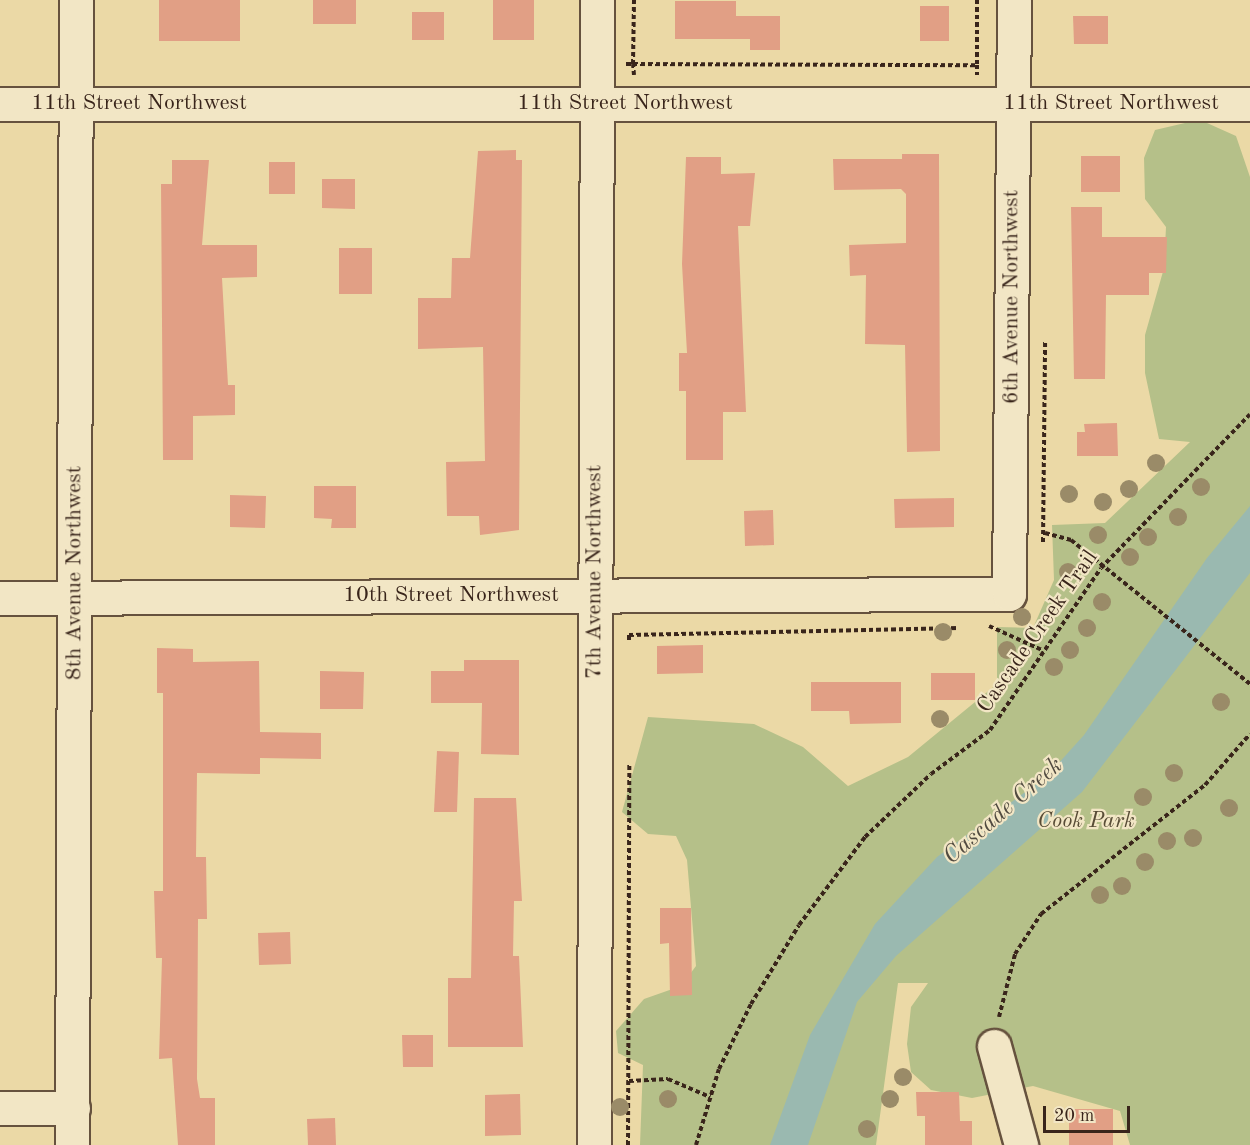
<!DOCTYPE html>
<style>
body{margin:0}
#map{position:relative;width:1250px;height:1145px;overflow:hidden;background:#ebd9a6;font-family:"Old Standard TT",serif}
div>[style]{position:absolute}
.green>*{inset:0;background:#b5c089}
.water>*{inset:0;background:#9ab9b0}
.building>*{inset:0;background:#e19f85}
.path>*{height:4px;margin-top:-2px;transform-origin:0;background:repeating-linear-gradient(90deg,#39251b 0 4.5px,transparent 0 7.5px)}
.roads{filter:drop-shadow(2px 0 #66523e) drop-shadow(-2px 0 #66523e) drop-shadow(0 2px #66523e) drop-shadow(0 -2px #66523e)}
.minor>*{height:33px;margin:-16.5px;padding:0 16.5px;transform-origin:16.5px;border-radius:16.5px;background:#f2e6c5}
.trees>*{width:18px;height:18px;margin:-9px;border-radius:50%;background:#9a8b68}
span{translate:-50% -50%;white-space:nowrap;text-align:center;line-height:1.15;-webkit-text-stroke:4.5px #f2e6c5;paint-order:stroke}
.street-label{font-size:22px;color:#39251b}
.park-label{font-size:22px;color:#584c36;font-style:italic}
.water-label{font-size:24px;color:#514a40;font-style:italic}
.scale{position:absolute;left:1043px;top:1106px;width:87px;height:27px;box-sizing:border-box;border:3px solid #39251b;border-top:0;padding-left:8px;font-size:18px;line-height:21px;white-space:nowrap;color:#39251b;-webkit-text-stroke:4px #f2e6c5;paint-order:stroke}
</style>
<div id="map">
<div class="green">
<i style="clip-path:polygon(1185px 123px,1207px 123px,1236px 136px,1250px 177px,1250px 1145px,1130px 1145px,1120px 1111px,1033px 1086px,972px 1098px,931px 1090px,911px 1072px,907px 1044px,911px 1007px,928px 983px,898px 983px,876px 1145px,640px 1145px,643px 1065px,618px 1053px,616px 1031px,644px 999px,681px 986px,696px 966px,687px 860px,676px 836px,648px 834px,622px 812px,648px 717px,754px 724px,803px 747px,848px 786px,908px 757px,997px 684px,997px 627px,1033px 628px,1054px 580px,1052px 525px,1105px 523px,1190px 442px,1159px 439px,1145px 373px,1145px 335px,1164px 268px,1166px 227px,1145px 199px,1144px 158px,1155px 130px)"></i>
</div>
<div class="water">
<i style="clip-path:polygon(1250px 506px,1250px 573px,1082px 792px,896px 956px,857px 1002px,808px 1145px,770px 1145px,810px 1035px,875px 924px,937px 857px,1047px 776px,1084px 735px,1207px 558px)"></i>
</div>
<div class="building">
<i style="clip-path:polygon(159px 0,240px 0,240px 41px,159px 41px)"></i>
<i style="clip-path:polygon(313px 0,356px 0,356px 24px,313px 24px)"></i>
<i style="clip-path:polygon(493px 0,534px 0,534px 40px,493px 40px)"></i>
<i style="clip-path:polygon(675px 1px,736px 1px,736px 16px,780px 16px,780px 50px,750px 50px,750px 39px,675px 39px)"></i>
<i style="clip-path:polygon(920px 6px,949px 6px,949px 41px,920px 41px)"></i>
<i style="clip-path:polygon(412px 12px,444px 12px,444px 40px,412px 40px)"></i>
<i style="clip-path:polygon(1073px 16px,1108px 16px,1108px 44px,1074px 44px)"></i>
<i style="clip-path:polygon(516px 150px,516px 160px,522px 160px,519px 530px,480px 535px,479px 516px,447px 516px,446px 462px,485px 461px,483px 347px,418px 349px,418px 298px,451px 298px,452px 258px,470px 258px,478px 151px)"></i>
<i style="clip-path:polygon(902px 154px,939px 154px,940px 451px,907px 452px,905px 345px,865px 344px,866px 275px,850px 276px,849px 245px,906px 243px,906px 194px,901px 189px,834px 190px,833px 159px,902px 159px)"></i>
<i style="clip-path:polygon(1081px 156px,1120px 156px,1120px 192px,1081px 192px)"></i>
<i style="clip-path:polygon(686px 157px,721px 157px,721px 174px,755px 173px,750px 226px,738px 226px,746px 412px,723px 412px,723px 460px,686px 460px,686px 391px,679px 391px,679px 353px,687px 353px,682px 264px)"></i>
<i style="clip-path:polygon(172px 160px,209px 160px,202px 245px,257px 245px,257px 277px,222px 278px,228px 385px,235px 385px,235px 415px,193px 416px,193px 460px,163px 460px,161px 184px,172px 184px)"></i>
<i style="clip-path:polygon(269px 162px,295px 162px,295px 194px,269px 194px)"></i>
<i style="clip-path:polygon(322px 179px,355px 179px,355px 209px,322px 208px)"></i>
<i style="clip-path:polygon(1071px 207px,1102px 207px,1102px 237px,1167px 237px,1166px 273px,1149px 273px,1149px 295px,1106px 295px,1105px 379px,1074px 379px)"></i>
<i style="clip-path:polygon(339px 248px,372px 248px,372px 294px,339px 294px)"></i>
<i style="clip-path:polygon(1117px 423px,1118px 456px,1077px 456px,1077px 432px,1085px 432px,1084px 424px)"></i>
<i style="clip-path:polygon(314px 486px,356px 486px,356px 528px,331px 528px,332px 519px,314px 518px)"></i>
<i style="clip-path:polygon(230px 495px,266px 496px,265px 528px,230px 527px)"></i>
<i style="clip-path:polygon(954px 498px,954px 527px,895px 528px,894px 499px)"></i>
<i style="clip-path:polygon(773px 510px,774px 545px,745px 546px,744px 511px)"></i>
<i style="clip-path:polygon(703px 645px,703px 673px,657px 674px,657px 646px)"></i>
<i style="clip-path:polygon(157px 648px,193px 649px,193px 662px,259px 661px,260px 732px,321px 733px,321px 759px,260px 758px,260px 774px,197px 773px,196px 857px,206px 857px,207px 919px,198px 919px,197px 1079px,200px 1098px,215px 1098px,215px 1145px,178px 1145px,172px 1058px,159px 1059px,162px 958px,156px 958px,154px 891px,163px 891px,163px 693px,157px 693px)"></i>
<i style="clip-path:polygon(464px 660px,519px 660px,519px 755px,481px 754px,482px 703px,431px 703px,431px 671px,464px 671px)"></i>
<i style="clip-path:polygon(320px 671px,364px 672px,363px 709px,320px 709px)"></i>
<i style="clip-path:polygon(931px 673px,975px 673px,975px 700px,931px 700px)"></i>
<i style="clip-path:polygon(811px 682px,901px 682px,901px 723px,850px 724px,849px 711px,811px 711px)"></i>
<i style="clip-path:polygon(437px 751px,459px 752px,457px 812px,434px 812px)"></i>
<i style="clip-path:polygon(474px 798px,516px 798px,522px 901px,514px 901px,513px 956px,519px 956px,523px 1047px,448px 1047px,448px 978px,471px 978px)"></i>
<i style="clip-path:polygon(660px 908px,691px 908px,692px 995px,670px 996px,669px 943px,660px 944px)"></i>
<i style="clip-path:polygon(290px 932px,291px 964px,259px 965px,258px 933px)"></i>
<i style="clip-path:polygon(402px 1035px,433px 1035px,433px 1067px,403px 1067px)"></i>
<i style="clip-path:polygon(916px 1092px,959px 1092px,960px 1121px,972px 1121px,972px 1145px,925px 1145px,925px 1116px,917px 1116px)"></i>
<i style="clip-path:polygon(520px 1094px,521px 1135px,485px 1136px,485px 1095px)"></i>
<i style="clip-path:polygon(1069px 1109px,1113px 1109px,1113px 1145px,1069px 1145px)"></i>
<i style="clip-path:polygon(335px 1118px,336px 1145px,308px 1145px,307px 1119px)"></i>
</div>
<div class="path">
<i style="left:977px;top:0;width:65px;rotate:90deg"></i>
<i style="left:626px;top:64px;width:7px"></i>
<i style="left:633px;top:64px;width:64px;rotate:-89.1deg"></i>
<i style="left:634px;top:75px;width:11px;rotate:-95deg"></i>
<i style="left:633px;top:64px;width:344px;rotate:0.2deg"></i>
<i style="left:977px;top:65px;width:10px;rotate:90deg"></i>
<i style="left:1045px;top:533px;width:27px;rotate:15deg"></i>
<i style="left:1071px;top:540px;width:230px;rotate:38.8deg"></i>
<i style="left:1043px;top:542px;width:200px;rotate:-89.4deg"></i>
<i style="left:989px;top:626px;width:60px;rotate:24.4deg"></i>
<i style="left:629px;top:640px;width:5px;rotate:-90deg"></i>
<i style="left:629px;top:635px;width:330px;rotate:-1.2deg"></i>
<i style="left:999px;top:1017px;width:65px;rotate:-75.7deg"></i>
<i style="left:1015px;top:954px;width:48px;rotate:-57deg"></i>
<i style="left:1041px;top:914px;width:209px;rotate:-38.2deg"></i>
<i style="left:1205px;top:785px;width:68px;rotate:-48.6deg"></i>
<i style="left:629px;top:1081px;width:39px;rotate:-3deg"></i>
<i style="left:668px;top:1079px;width:46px;rotate:23.2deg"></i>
<i style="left:628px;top:1145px;width:380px;rotate:-89.8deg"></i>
<i style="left:696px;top:1145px;width:79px;rotate:-73.2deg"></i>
<i style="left:719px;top:1069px;width:72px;rotate:-63.8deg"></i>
<i style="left:751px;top:1004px;width:92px;rotate:-58.7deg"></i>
<i style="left:799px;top:925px;width:110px;rotate:-53.1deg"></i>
<i style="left:865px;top:837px;width:91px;rotate:-43.7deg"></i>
<i style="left:931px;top:774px;width:74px;rotate:-36.7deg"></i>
<i style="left:990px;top:730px;width:196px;rotate:-55.6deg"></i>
<i style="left:1101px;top:568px;width:214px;rotate:-45.9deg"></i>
</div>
<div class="roads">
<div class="minor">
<i style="left:0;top:104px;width:1250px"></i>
<i style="left:0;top:598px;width:1009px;rotate:-0.23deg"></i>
<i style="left:1009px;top:594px;width:594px;rotate:-89.52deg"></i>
<i style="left:994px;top:1046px;width:103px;rotate:74.7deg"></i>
<i style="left:0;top:1108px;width:73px"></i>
<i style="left:72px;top:1145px;width:1145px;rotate:-89.8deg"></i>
<i style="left:594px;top:1145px;width:1145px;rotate:-89.85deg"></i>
</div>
</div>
<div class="trees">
<i style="left:1156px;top:463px"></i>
<i style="left:1201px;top:487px"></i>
<i style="left:1129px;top:489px"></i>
<i style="left:1069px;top:494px"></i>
<i style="left:1103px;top:502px"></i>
<i style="left:1178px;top:517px"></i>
<i style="left:1098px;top:535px"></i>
<i style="left:1148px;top:537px"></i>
<i style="left:1130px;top:557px"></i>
<i style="left:1068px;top:572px"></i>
<i style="left:1102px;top:602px"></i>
<i style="left:1022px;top:617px"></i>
<i style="left:1087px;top:628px"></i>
<i style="left:943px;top:632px"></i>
<i style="left:1007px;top:650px"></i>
<i style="left:1070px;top:650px"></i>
<i style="left:1054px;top:667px"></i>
<i style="left:1221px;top:702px"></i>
<i style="left:940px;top:719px"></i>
<i style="left:1174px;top:773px"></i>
<i style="left:1143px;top:797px"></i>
<i style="left:1229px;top:808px"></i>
<i style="left:1193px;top:838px"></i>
<i style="left:1167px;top:841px"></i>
<i style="left:1145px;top:862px"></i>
<i style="left:1122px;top:886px"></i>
<i style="left:1100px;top:895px"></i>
<i style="left:903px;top:1077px"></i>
<i style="left:668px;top:1099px"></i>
<i style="left:890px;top:1099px"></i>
<i style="left:620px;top:1107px"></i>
<i style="left:867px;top:1129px"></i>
</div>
<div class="street-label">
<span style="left:139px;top:104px">11th Street Northwest</span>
<span style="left:625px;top:104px">11th Street Northwest</span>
<span style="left:1111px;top:104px">11th Street Northwest</span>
<span style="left:1012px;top:297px;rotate:-90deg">6th Avenue Northwest</span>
<span style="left:595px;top:572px;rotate:-90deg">7th Avenue Northwest</span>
<span style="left:75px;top:573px;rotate:-90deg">8th Avenue Northwest</span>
<span style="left:451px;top:596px">10th Street Northwest</span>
<span style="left:1038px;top:632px;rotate:-55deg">Cascade Creek Trail</span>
</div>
<div class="park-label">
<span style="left:1086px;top:822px">Cook Park</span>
</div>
<div class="water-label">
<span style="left:1004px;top:812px;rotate:-41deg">Cascade Creek</span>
</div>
<div class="scale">20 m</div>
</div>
